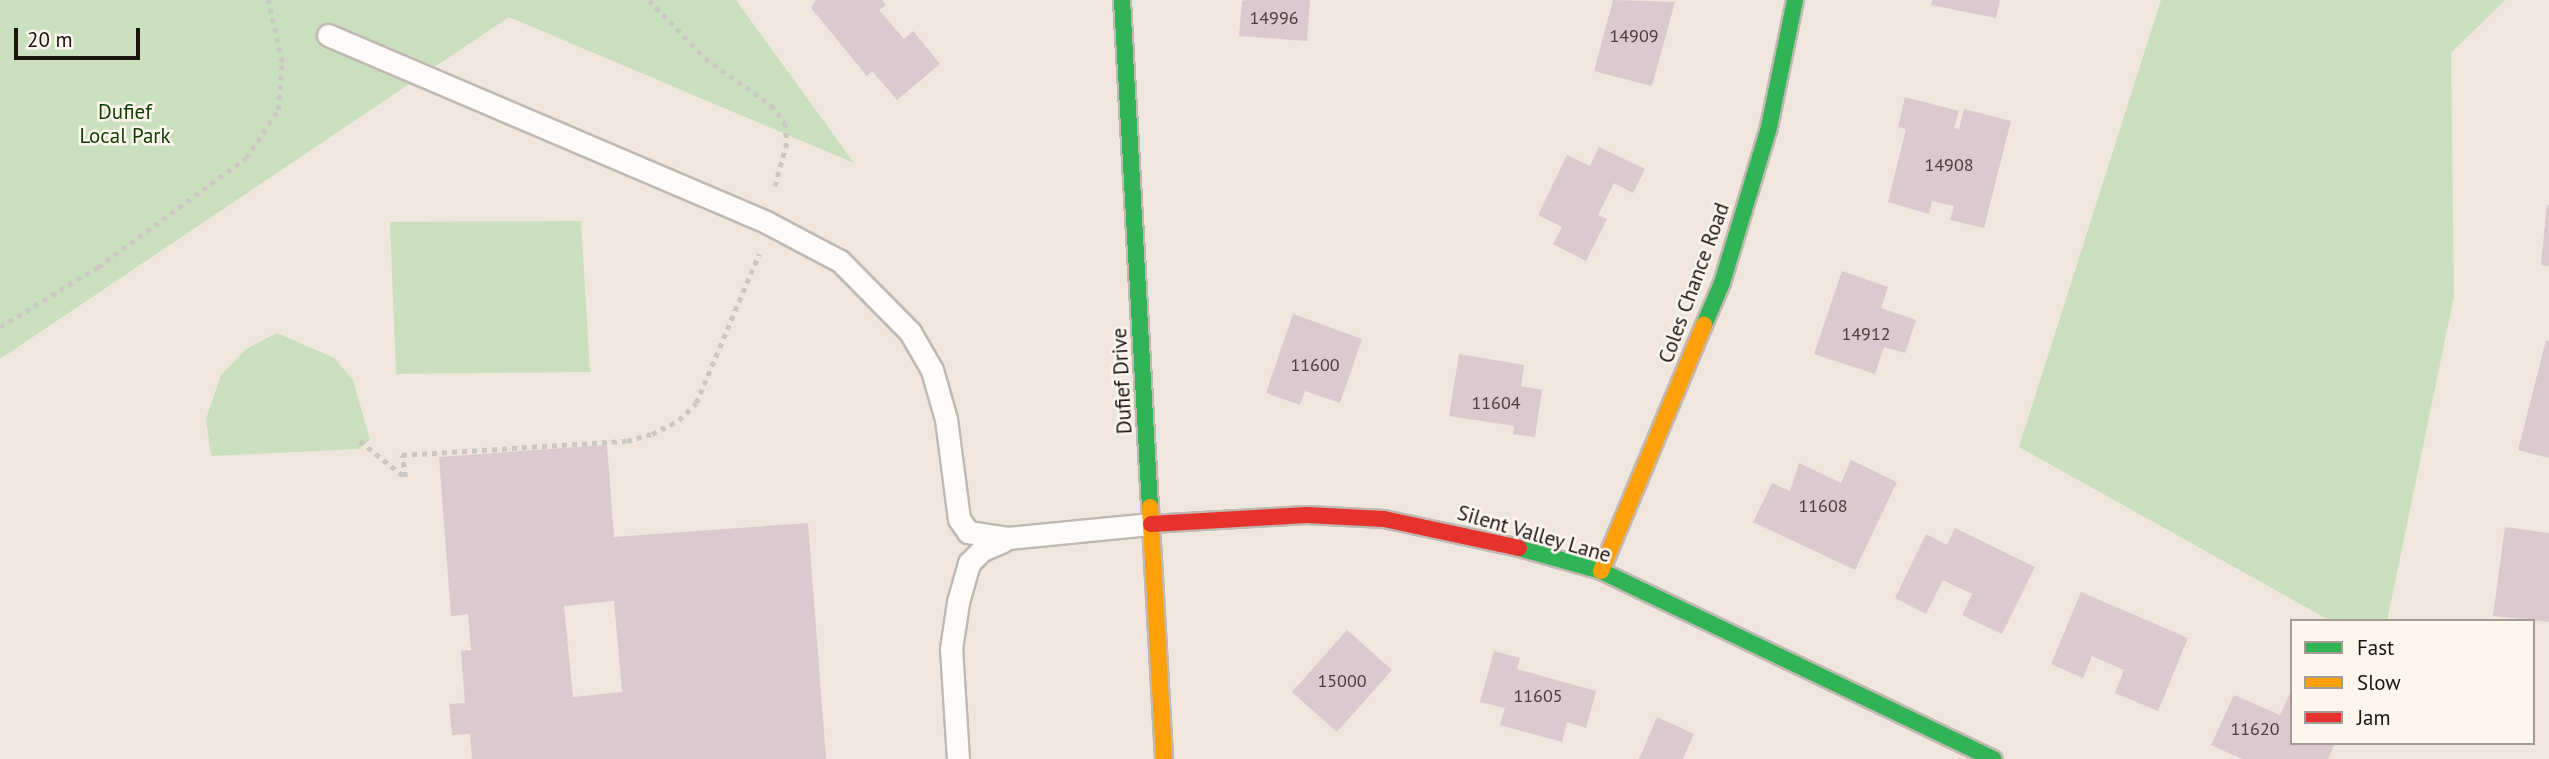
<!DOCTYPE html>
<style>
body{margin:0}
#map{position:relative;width:2549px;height:759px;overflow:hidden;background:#efe6de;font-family:"PT Sans",sans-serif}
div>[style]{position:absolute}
.green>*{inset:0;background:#cadfbd}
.building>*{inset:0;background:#dac9ce}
.path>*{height:4.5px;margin-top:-2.25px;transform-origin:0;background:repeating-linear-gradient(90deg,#cbc8c4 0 5px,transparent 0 10px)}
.roads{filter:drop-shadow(2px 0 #c0b9b3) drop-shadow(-2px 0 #c0b9b3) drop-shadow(0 2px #c0b9b3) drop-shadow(0 -2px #c0b9b3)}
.lane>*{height:21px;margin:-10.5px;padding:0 10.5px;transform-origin:10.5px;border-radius:10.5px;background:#fdfbfa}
.fast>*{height:16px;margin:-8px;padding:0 8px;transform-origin:8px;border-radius:8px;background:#30b455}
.slow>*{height:16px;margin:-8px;padding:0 8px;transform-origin:8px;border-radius:8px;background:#ff9f0a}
.jam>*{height:16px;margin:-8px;padding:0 8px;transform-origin:8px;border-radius:8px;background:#e5322d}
span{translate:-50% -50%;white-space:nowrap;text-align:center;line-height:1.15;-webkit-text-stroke:5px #fcf6ef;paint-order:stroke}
.number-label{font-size:18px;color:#4a413f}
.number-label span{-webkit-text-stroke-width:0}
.park-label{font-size:21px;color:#0e3d01}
.street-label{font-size:21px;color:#1a140f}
.legend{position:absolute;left:2290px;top:619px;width:245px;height:126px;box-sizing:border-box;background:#fcf6ef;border:2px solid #a29c95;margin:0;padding:9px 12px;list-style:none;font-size:21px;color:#1a140f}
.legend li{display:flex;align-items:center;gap:14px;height:35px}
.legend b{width:35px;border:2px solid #a29c95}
.scale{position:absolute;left:14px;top:28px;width:126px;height:32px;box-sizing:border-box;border:4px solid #1a140f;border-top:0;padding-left:9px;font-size:21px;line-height:24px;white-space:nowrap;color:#1a140f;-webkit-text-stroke:5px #fcf6ef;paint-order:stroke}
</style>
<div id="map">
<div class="green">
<i style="clip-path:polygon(0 0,736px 0,854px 163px,509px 17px,0 359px)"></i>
<i style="clip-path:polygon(2161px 0,2505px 0,2451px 53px,2454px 296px,2387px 621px,2331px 621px,2019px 447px)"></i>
<i style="clip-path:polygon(581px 221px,590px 372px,396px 374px,390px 222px)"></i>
<i style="clip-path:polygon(277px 333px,334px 358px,353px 380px,370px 440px,359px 449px,211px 456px,206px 419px,221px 375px,246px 349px)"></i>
</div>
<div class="building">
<i style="clip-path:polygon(816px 0,882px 0,886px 5px,879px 10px,904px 39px,913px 31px,940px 64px,897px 100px,872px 71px,867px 76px,811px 8px)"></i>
<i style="clip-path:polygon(1247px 0,1310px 0,1307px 41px,1239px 36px,1242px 1px)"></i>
<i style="clip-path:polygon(1613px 0,1675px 2px,1652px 86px,1594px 71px)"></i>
<i style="clip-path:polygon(1932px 0,2000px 0,1996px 18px,1931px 5px)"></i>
<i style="clip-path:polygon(1905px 97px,1959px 111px,1954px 128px,1959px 129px,1964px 109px,2011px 121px,1984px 228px,1950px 220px,1954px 206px,1932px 201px,1929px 214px,1888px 202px,1906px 129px,1898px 127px)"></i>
<i style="clip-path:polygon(1599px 147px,1645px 169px,1633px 193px,1614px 183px,1598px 215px,1607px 219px,1586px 261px,1553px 244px,1562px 227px,1538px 215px,1567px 155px,1590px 166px)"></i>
<i style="clip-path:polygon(2547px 205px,2549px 205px,2549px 266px,2541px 265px)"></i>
<i style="clip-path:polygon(1842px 271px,1888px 287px,1881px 308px,1916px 320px,1905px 353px,1884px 347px,1875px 374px,1814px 354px)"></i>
<i style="clip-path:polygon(1293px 314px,1362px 339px,1340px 403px,1305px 391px,1300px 405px,1266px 393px)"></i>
<i style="clip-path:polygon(2546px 340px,2549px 341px,2549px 458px,2518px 450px)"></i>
<i style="clip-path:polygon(1459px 354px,1524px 365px,1521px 386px,1542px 390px,1535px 437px,1513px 434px,1514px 426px,1449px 416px)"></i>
<i style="clip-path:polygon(evenodd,607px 445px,614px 537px,808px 523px,826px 759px,472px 759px,470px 734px,452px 735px,449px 704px,465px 703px,461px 651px,471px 650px,468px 614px,451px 616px,439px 457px,607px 445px,614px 601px,622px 692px,573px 697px,564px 606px,614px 601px)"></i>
<i style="clip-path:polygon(1851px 460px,1897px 482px,1855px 570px,1753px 522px,1772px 483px,1790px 491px,1799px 463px,1841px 483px)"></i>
<i style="clip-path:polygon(2505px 527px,2549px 533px,2549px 622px,2493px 616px)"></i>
<i style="clip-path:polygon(1955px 528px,2035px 567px,2002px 634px,1962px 615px,1972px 594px,1943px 580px,1926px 614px,1895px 598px,1926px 534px,1947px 545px)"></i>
<i style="clip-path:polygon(2081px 592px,2188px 638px,2158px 711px,2115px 693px,2124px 670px,2092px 656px,2083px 678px,2051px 664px)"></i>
<i style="clip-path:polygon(1347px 630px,1392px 670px,1337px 732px,1292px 692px)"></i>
<i style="clip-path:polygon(1494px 651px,1520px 658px,1517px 669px,1596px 691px,1586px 728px,1567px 722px,1562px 742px,1500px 725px,1505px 708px,1480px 702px)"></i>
<i style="clip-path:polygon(2292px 689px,2292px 743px,2335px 743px,2328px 759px,2242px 759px,2211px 745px,2234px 695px,2280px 715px)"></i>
<i style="clip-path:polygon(1657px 717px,1694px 734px,1683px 759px,1639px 759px)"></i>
</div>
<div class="path">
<i style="left:649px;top:0;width:81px;rotate:46deg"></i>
<i style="left:705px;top:58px;width:81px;rotate:35.5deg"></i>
<i style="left:771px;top:105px;width:23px;rotate:52deg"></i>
<i style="left:785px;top:123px;width:20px;rotate:84deg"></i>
<i style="left:787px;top:143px;width:50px;rotate:105.2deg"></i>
<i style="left:0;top:327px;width:115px;rotate:-31.5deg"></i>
<i style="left:98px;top:267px;width:184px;rotate:-36.4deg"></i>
<i style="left:246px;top:158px;width:58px;rotate:-56.3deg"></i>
<i style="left:278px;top:110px;width:48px;rotate:-85.2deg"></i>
<i style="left:282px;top:62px;width:64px;rotate:-102.7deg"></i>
<i style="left:360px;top:441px;width:58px;rotate:38.7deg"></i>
<i style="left:405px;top:477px;width:22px;rotate:-98deg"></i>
<i style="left:402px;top:455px;width:225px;rotate:-3.6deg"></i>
<i style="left:627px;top:441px;width:26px;rotate:-16deg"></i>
<i style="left:652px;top:434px;width:30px;rotate:-27deg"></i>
<i style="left:679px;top:420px;width:24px;rotate:-45deg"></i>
<i style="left:696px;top:403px;width:162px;rotate:-67.1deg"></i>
</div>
<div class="roads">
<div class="lane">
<i style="left:328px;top:35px;width:476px;rotate:23.1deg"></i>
<i style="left:766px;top:222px;width:84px;rotate:27.8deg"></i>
<i style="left:840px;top:261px;width:100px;rotate:45.4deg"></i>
<i style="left:910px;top:332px;width:44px;rotate:59.9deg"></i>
<i style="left:932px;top:370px;width:51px;rotate:74.1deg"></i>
<i style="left:946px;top:419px;width:101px;rotate:82.6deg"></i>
<i style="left:959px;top:519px;width:16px;rotate:55deg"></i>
<i style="left:968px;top:532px;width:40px;rotate:8.5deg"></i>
<i style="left:1008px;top:538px;width:144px;rotate:-5.6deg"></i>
<i style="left:958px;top:759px;width:110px;rotate:-93.6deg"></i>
<i style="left:951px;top:649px;width:48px;rotate:-81.5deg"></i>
<i style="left:958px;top:602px;width:41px;rotate:-74.2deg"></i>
<i style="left:969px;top:563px;width:18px;rotate:-45deg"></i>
<i style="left:982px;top:550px;width:23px;rotate:-23deg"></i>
</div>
<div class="fast">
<i style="left:1122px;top:0;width:508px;rotate:86.84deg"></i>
<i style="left:1704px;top:325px;width:46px;rotate:-66.8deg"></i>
<i style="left:1722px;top:283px;width:163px;rotate:-73.2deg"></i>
<i style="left:1769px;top:127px;width:130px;rotate:-78.4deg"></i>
<i style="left:1519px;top:548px;width:85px;rotate:15.7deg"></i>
<i style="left:1601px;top:571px;width:435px;rotate:25.6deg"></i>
</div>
<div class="slow">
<i style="left:1150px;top:507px;width:252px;rotate:86.8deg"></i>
<i style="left:1601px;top:571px;width:267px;rotate:-67.3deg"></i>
</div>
<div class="jam">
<i style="left:1151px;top:524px;width:156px;rotate:-3.3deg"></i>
<i style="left:1307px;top:515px;width:77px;rotate:3deg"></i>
<i style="left:1384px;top:519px;width:138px;rotate:12.1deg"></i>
</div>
</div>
<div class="number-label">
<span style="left:1274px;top:18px">14996</span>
<span style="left:1634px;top:36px">14909</span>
<span style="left:1949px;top:165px">14908</span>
<span style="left:1866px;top:334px">14912</span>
<span style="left:1315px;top:365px">11600</span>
<span style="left:1496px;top:403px">11604</span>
<span style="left:1823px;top:506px">11608</span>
<span style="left:1342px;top:681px">15000</span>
<span style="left:1538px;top:696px">11605</span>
<span style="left:2255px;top:729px">11620</span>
</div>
<div class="park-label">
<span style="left:125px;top:124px">Dufief<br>Local Park</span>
</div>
<div class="street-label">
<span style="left:1694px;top:283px;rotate:-70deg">Coles Chance Road</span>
<span style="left:1122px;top:381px;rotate:-93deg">Dufief Drive</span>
<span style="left:1534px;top:534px;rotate:16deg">Silent Valley Lane</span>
</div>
<ul class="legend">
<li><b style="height:9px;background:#30b455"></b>Fast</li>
<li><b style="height:9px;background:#ff9f0a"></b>Slow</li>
<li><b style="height:9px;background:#e5322d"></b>Jam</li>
</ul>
<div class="scale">20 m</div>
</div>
